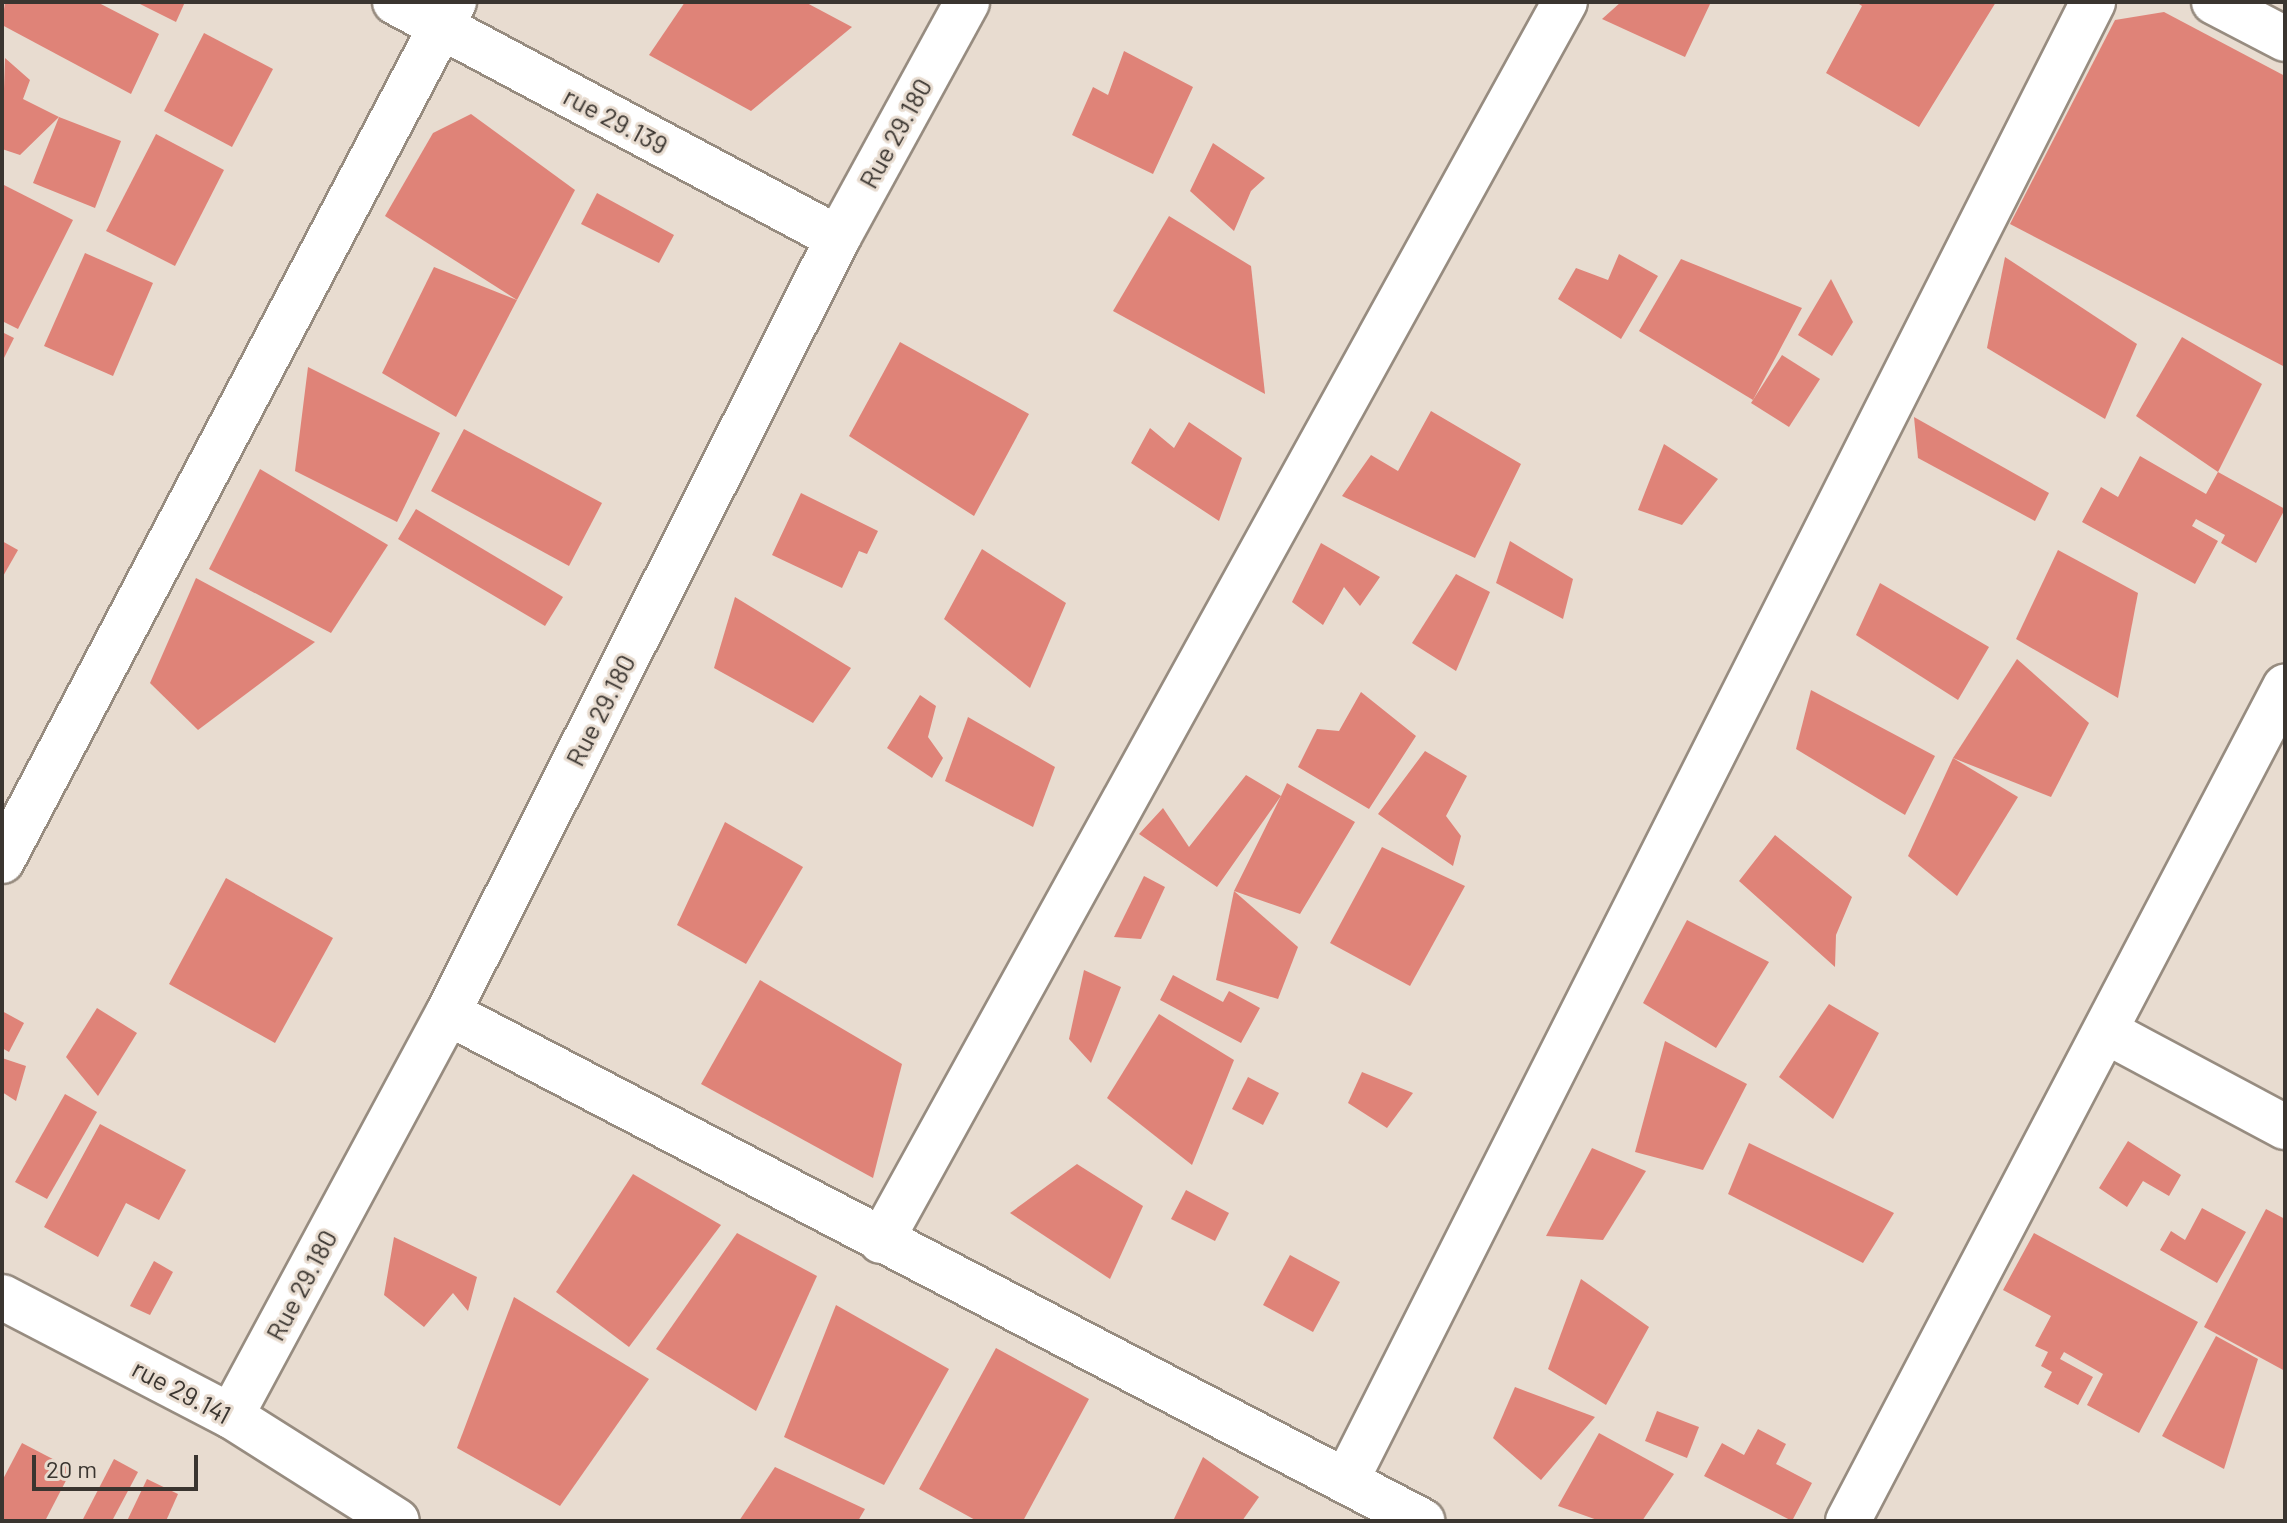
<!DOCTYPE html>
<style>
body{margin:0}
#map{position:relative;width:2287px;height:1523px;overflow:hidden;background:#e8dcd0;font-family:Barlow,sans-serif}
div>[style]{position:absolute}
.building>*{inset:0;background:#df8378}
.roads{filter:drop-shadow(2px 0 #978c80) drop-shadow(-2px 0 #978c80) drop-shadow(0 2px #978c80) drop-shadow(0 -2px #978c80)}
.minor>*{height:44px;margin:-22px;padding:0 22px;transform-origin:22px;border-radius:22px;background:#fff}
span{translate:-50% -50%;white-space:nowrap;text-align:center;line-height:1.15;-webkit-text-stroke:6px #e8dcd0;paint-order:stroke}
.street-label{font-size:26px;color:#3a3530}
.frame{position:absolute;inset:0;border:4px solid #3a3530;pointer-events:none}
.scale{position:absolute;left:32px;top:1455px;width:166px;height:36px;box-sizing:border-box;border:4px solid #3a3530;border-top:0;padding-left:10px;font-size:24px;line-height:28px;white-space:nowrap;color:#3a3530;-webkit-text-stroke:6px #e8dcd0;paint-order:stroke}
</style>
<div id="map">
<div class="building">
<i style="clip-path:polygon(5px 2px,97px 2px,159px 34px,131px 94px,2px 25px)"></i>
<i style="clip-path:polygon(136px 2px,185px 2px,176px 22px)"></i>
<i style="clip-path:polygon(685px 2px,805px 2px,852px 27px,751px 111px,649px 55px)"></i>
<i style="clip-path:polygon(1621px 2px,1711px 2px,1685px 57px,1602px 19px)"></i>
<i style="clip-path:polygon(1856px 2px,1996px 2px,1919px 127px,1826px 73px,1862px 6px)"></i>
<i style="clip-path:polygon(2164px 12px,2285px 76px,2285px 367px,2010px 224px,2115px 20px)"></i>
<i style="clip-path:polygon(204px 33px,273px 69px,232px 147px,164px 111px)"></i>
<i style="clip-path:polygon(1124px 51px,1193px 87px,1153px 174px,1072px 135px,1093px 87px,1108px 95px)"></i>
<i style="clip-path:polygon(5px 58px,30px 80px,23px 99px,59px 117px,20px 155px,2px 149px)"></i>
<i style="clip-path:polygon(471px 114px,575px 190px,517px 300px,385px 216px,433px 133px)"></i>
<i style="clip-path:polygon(59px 117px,121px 141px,95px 208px,33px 183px)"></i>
<i style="clip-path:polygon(156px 134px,224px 170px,175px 266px,106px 231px)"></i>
<i style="clip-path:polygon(1213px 143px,1265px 178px,1251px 191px,1234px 231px,1190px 191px)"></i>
<i style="clip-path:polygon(2px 184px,73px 220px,18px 329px,2px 321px)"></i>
<i style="clip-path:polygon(597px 193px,674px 235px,659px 263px,581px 224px)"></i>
<i style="clip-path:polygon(1169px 216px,1251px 266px,1265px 394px,1113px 311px)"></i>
<i style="clip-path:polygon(85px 253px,153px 283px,113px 376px,44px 346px)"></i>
<i style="clip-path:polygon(1619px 254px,1658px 276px,1621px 339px,1558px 299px,1576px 268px,1608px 280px)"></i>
<i style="clip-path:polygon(2005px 257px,2137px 344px,2105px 419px,1987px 348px)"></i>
<i style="clip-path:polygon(1681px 259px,1802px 308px,1753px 400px,1639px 331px)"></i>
<i style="clip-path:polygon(434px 267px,517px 300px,456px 417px,382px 373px)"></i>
<i style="clip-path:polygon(1831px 279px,1853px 322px,1832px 356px,1798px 335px)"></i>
<i style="clip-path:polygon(2px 332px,14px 338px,2px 362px)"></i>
<i style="clip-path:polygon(2182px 337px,2262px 384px,2218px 472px,2136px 416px)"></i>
<i style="clip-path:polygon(900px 342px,1029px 414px,974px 516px,849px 436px)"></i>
<i style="clip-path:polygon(1782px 355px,1820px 379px,1789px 427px,1751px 403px)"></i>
<i style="clip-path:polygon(308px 367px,440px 433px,397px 522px,295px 471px)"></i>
<i style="clip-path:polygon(1431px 411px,1521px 464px,1475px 558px,1342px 496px,1371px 455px,1398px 471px)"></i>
<i style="clip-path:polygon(1914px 417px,2049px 493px,2035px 521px,1918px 458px)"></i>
<i style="clip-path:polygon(1189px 422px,1242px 458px,1219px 521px,1131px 463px,1150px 428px,1174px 448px)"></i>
<i style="clip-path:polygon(464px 429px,602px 503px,569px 566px,431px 491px)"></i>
<i style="clip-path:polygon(1664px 444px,1718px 479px,1682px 525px,1638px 510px)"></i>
<i style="clip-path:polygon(2140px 456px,2206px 494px,2218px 472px,2285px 509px,2256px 563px,2221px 543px,2225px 535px,2196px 519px,2192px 526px,2218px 541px,2195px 584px,2082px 522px,2101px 487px,2118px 497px)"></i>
<i style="clip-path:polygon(260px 469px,388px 545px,331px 633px,209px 569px)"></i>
<i style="clip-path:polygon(801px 493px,878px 531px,867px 554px,859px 551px,842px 588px,772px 555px)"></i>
<i style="clip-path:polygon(416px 509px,563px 597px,545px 626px,398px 539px)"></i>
<i style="clip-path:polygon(2px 541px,18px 550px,2px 578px)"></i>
<i style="clip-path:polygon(1510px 541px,1573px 579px,1563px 619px,1496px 583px)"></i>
<i style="clip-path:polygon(1321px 543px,1380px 577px,1360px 606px,1344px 587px,1323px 625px,1292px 602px)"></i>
<i style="clip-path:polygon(982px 549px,1066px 603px,1030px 688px,944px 619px)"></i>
<i style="clip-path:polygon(2058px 550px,2138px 593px,2118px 698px,2016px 639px)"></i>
<i style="clip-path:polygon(1456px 574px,1490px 592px,1456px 671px,1412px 643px)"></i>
<i style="clip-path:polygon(196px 578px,315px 642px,198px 730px,150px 683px)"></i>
<i style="clip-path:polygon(1880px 583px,1989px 647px,1958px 700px,1856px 635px)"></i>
<i style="clip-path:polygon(735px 597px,851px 668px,813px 723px,714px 668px)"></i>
<i style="clip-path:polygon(2017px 659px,2089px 723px,2051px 797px,1953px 758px)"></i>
<i style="clip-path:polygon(1811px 690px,1935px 756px,1905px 815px,1796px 749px)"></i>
<i style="clip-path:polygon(1361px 692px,1416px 736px,1369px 809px,1298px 767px,1317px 729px,1339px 731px)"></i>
<i style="clip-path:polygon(920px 695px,936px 706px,928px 737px,943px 758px,932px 778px,887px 748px)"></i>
<i style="clip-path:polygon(968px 717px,1055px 767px,1033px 827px,945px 781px)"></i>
<i style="clip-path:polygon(1425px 751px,1467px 776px,1446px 816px,1461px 836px,1453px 866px,1378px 814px)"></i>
<i style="clip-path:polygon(1953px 758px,2018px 797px,1957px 896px,1908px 856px)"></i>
<i style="clip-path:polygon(1246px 775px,1281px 796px,1287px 783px,1355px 822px,1300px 914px,1234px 891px,1281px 796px,1217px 887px,1139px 834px,1163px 808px,1189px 847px)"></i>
<i style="clip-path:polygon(725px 822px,803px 867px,746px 964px,677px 925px)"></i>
<i style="clip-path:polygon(1775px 835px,1852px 897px,1836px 935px,1835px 967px,1739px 881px)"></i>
<i style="clip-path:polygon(1382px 847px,1465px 886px,1410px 986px,1330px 943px)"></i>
<i style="clip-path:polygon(1144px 876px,1165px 887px,1141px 939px,1114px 937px)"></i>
<i style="clip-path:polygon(226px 878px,333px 938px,275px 1043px,169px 984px)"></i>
<i style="clip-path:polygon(1234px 891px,1298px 947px,1278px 999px,1216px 980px)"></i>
<i style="clip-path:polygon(1687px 920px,1769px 962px,1716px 1048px,1643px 1003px)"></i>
<i style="clip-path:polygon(1084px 970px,1121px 987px,1091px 1063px,1069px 1039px)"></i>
<i style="clip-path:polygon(1173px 975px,1223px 1002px,1229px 991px,1260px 1008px,1241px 1043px,1160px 1000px)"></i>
<i style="clip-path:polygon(760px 980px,902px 1064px,873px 1178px,701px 1084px)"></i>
<i style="clip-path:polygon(1829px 1004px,1879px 1033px,1833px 1119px,1779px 1077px)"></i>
<i style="clip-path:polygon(97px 1008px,137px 1033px,98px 1096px,66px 1057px)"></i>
<i style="clip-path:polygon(2px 1011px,24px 1023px,9px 1052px,2px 1048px)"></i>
<i style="clip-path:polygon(1159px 1014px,1234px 1060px,1192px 1165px,1107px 1098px)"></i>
<i style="clip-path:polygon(1665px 1041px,1747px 1084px,1703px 1170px,1635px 1152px)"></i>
<i style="clip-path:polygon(2px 1058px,26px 1066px,16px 1101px,2px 1092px)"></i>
<i style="clip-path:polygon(1362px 1072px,1413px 1093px,1387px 1128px,1348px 1103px)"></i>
<i style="clip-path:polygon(1248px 1077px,1279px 1093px,1263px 1125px,1232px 1109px)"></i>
<i style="clip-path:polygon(65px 1094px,97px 1112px,47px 1199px,15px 1182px)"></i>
<i style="clip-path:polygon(100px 1124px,186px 1170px,159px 1220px,126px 1203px,98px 1257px,44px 1227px)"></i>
<i style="clip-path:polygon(2128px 1141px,2181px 1175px,2169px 1196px,2143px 1181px,2127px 1207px,2099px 1188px)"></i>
<i style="clip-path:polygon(1749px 1143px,1894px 1213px,1863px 1263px,1728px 1194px)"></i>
<i style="clip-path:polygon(1592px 1148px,1646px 1171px,1603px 1240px,1546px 1236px)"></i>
<i style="clip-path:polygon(1077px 1164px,1143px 1206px,1110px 1279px,1010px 1213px)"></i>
<i style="clip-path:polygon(633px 1174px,721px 1225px,629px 1347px,556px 1292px)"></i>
<i style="clip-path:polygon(1186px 1190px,1229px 1213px,1215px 1241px,1171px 1219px)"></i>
<i style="clip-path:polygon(2202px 1208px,2246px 1232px,2217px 1283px,2160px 1250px,2171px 1231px,2185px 1240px)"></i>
<i style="clip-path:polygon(2266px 1209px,2285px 1219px,2285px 1371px,2204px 1327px)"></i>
<i style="clip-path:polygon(737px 1233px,817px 1276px,756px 1411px,656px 1349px)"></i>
<i style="clip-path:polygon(2034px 1233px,2198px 1322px,2139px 1433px,2087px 1405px,2103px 1374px,2064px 1352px,2060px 1359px,2093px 1377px,2078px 1405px,2044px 1387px,2052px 1372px,2041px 1366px,2048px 1352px,2035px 1346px,2051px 1316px,2003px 1290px)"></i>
<i style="clip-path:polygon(394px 1237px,477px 1277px,468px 1311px,453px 1293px,424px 1327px,384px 1295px)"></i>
<i style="clip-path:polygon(1290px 1255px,1340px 1282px,1313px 1332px,1263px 1305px)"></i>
<i style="clip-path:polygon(154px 1261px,173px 1272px,150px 1315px,130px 1306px)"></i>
<i style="clip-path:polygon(1581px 1279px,1649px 1327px,1606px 1405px,1548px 1369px)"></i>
<i style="clip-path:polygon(514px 1297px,649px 1379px,560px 1506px,457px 1448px)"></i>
<i style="clip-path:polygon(836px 1305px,949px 1369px,884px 1485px,784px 1437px)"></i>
<i style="clip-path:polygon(2216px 1336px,2258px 1359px,2224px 1469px,2162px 1436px)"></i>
<i style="clip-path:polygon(996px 1348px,1089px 1399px,1023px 1521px,977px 1521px,919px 1489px)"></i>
<i style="clip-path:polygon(1515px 1387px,1595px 1417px,1541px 1480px,1493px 1438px)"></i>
<i style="clip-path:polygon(1657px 1411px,1699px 1427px,1687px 1458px,1645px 1441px)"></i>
<i style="clip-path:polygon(1758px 1429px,1786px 1444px,1776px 1464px,1812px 1483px,1792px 1521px,1704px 1476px,1722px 1443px,1744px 1455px)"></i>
<i style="clip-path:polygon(1599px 1433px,1674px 1474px,1642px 1521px,1600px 1521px,1558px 1506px)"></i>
<i style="clip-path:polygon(22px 1443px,72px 1469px,45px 1521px,2px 1521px,2px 1481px)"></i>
<i style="clip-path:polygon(1203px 1457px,1259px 1497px,1242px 1521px,1173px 1521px)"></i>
<i style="clip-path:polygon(114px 1459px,138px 1472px,112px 1521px,82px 1521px)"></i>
<i style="clip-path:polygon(775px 1467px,865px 1509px,858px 1521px,739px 1521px)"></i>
<i style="clip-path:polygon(147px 1479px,178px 1494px,166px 1521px,127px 1521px)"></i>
</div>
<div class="roads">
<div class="minor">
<i style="left:395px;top:2px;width:502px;rotate:28.05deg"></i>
<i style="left:2214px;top:2px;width:80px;rotate:27.5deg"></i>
<i style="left:2px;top:861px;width:971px;rotate:-62.25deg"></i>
<i style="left:448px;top:1013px;width:1099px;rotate:27.54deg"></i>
<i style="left:2107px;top:1032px;width:202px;rotate:28.1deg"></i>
<i style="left:881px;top:1241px;width:1415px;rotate:-61.1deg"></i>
<i style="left:2px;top:1297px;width:258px;rotate:27.5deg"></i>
<i style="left:231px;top:1416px;width:196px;rotate:32.3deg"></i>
<i style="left:231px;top:1416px;width:458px;rotate:-61.7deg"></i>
<i style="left:448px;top:1013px;width:868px;rotate:-63.29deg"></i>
<i style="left:838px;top:238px;width:269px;rotate:-61.3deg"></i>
<i style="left:1346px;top:1481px;width:1657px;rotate:-63.2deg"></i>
<i style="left:1848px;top:1521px;width:942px;rotate:-62.35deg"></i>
</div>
</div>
<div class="street-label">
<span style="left:616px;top:120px;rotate:28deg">rue 29.139</span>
<span style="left:895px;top:133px;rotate:-61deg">Rue 29.180</span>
<span style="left:600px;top:710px;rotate:-63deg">Rue 29.180</span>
<span style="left:301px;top:1285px;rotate:-62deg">Rue 29.180</span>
<span style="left:182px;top:1391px;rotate:28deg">rue 29.141</span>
</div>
<div class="frame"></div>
<div class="scale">20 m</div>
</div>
